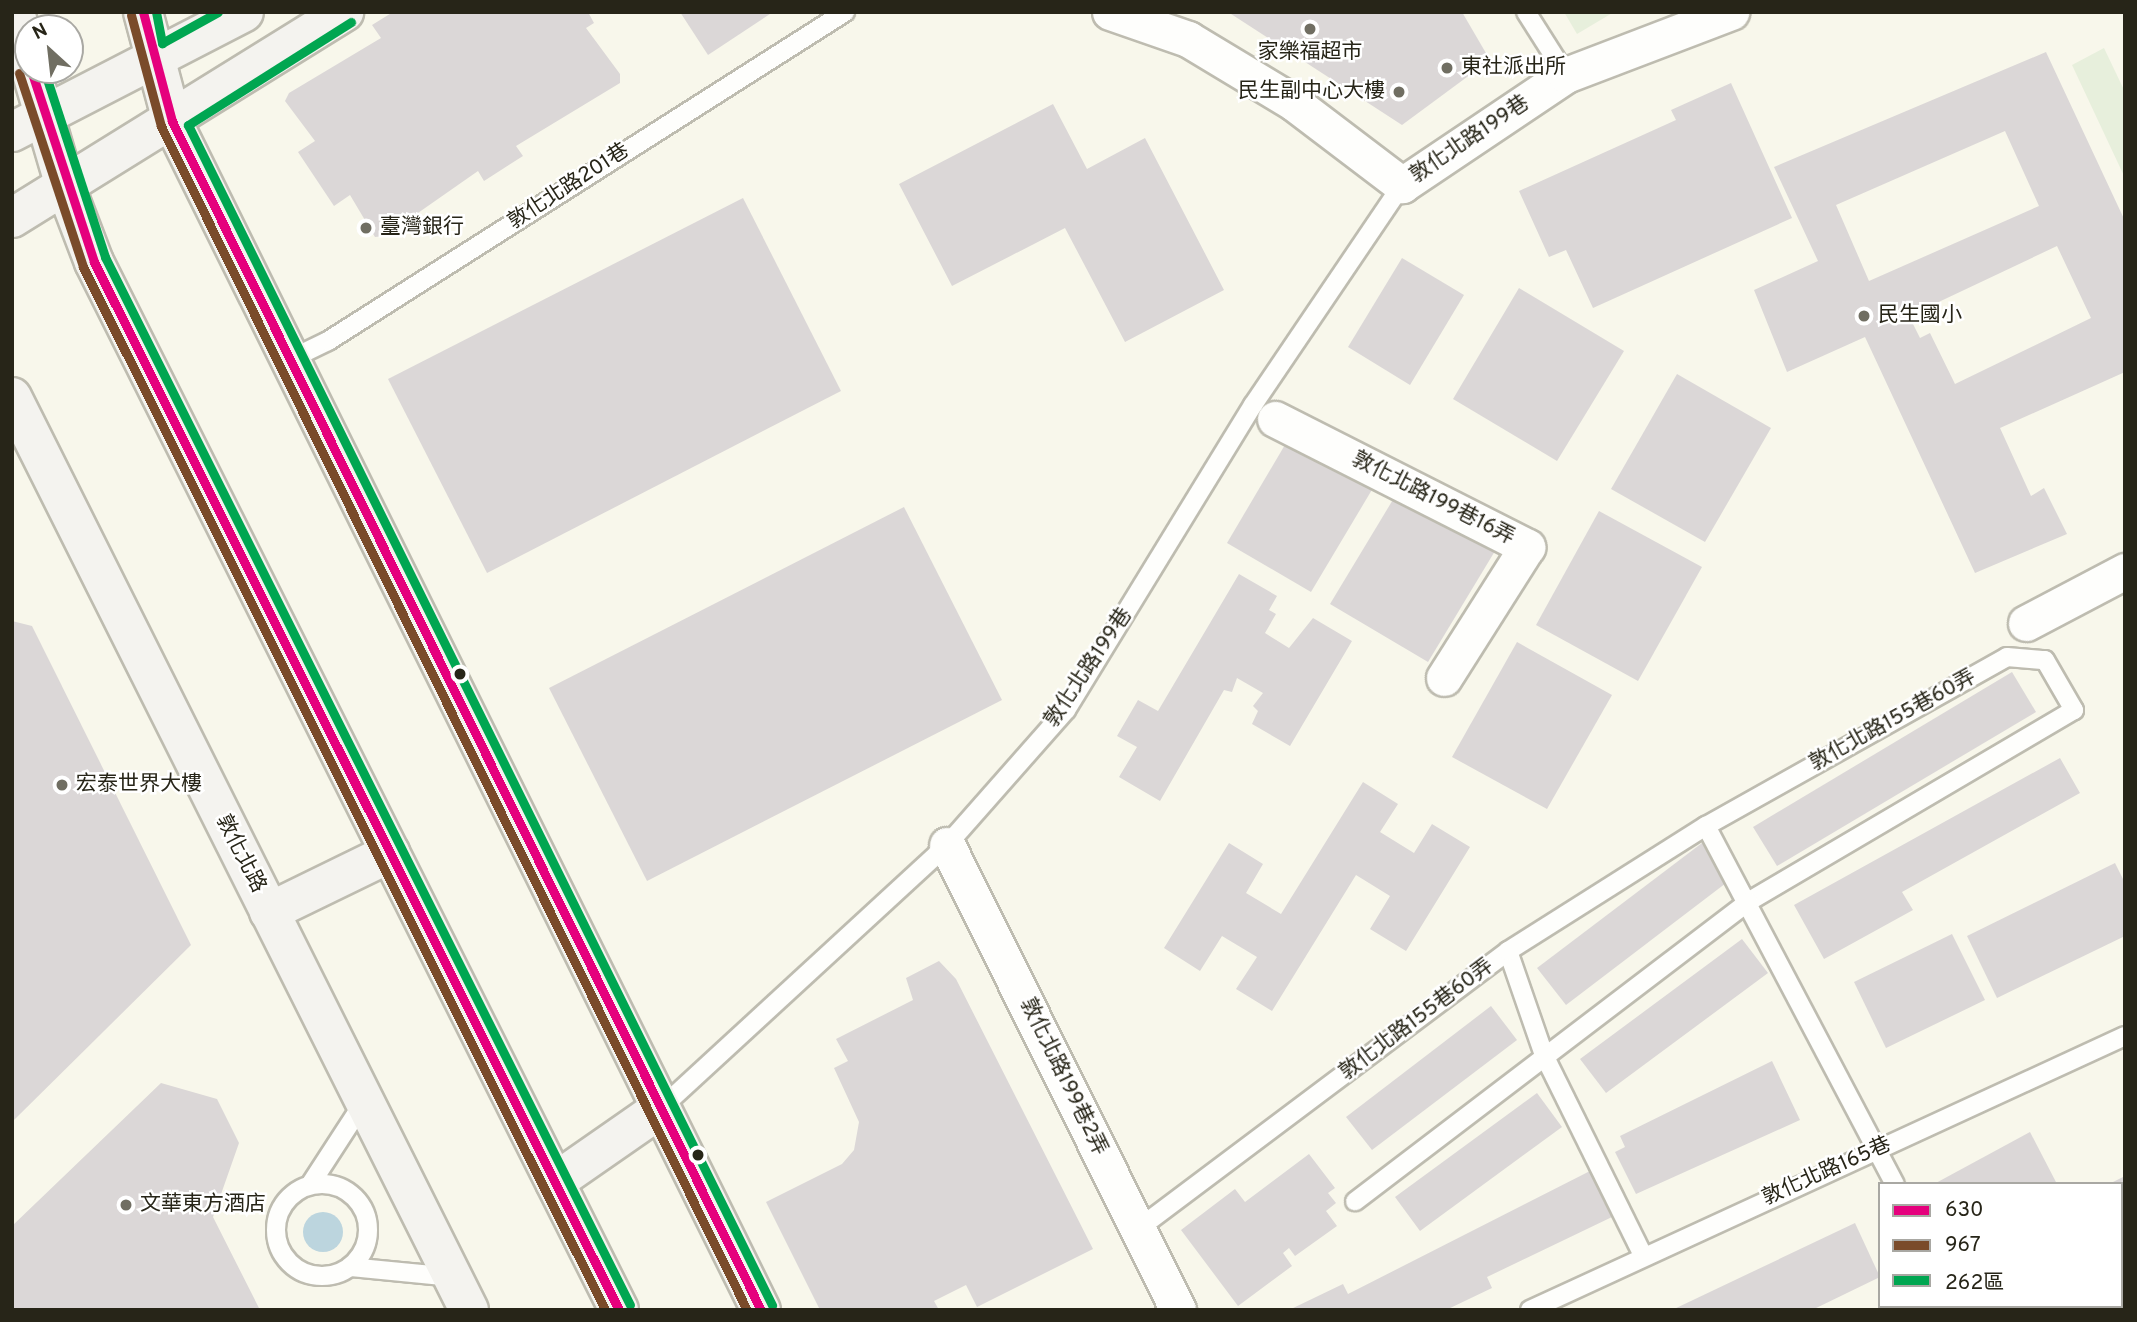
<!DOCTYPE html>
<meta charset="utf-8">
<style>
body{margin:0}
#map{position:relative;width:2137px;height:1322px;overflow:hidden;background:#f8f7eb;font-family:Overpass,"Noto Sans TC",sans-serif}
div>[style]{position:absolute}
.green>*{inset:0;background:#e7efdc}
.water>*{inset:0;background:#bcd5de}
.round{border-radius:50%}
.building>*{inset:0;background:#dbd7d7}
.roads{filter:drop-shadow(2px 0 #bebcb0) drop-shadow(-2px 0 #bebcb0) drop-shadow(0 2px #bebcb0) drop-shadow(0 -2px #bebcb0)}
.lane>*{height:18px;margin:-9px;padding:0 9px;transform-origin:9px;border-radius:9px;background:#fefefc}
.lane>.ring{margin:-9px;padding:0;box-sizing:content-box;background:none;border:18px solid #fefefc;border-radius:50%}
.street>*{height:35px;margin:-17.5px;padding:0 17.5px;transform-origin:17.5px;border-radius:17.5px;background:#fefefc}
.secondary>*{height:38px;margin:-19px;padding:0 19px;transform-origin:19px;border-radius:19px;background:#f4f3ef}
.bus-1>*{height:9px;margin:-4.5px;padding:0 4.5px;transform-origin:4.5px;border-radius:4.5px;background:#e5007d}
.bus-2>*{height:9px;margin:-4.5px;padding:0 4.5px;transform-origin:4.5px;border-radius:4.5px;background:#7a4b2a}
.bus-3>*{height:9px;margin:-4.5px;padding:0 4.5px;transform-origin:4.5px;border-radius:4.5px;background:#00a651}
.dots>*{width:19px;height:19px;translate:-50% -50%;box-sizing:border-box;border:4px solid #fff;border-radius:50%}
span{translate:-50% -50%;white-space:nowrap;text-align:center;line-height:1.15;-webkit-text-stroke:5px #fff;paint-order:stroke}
.poi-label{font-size:21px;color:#272518}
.left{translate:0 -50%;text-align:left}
.right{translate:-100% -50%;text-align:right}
.street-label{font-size:21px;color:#272518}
.frame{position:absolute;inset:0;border:14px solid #272518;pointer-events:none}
.legend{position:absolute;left:1878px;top:1182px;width:245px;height:126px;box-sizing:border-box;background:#fff;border:2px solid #a9a8a3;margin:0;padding:9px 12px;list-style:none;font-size:21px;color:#272518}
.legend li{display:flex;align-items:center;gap:14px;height:35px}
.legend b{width:35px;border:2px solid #a9a8a3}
.north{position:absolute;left:14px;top:14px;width:70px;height:70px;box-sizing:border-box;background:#fff;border:2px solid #a9a8a3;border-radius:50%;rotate:333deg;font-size:19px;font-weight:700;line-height:28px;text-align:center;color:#272518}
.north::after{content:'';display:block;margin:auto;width:24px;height:32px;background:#706e62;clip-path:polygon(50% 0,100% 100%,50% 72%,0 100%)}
</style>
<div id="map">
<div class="green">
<i style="clip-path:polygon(1564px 12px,1614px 12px,1577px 34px)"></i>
<i style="clip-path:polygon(2104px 48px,2125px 92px,2125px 178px,2072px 65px)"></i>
</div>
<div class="water">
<i class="round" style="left:303px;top:1212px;width:40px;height:40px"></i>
</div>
<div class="building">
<i style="clip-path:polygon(393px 12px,588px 12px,594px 23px,586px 28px,620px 74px,620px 83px,516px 146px,523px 156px,484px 181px,478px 171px,385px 236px,375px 237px,350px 195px,334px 206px,298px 152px,315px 141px,285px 101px,289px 93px,381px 38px,372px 25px)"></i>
<i style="clip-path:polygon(680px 12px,773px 12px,708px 55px)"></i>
<i style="clip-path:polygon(1228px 12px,1462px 12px,1490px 60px,1402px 125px)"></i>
<i style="clip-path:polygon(evenodd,2046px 52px,2125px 221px,2125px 372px,2000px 428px,2031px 496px,2044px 488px,2067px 534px,1975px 573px,1865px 337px,1787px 372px,1754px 290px,1818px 261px,1774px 167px,2046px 52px,2005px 131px,2039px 206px,1869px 281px,1836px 205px,2005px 131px,2046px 52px,2057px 246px,2091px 318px,1955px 384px,1930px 333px,1920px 338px,1909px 316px,2057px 246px)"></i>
<i style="clip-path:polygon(1731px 83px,1792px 218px,1593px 308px,1566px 250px,1549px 257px,1519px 191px,1676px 120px,1671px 110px)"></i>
<i style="clip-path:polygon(1053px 104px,1087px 169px,1145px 138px,1224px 290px,1125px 342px,1065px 228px,952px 286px,899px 184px)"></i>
<i style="clip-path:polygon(743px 198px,841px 391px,487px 573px,388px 379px)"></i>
<i style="clip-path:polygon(1402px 258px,1464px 295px,1410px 385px,1348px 347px)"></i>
<i style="clip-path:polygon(1519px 288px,1624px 351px,1557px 461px,1453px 399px)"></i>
<i style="clip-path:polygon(1677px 374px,1771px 428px,1705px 542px,1611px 489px)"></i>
<i style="clip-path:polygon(1289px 438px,1373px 488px,1311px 592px,1227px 543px)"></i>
<i style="clip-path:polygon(1397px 493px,1495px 551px,1428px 662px,1330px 604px)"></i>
<i style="clip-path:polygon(904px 507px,1002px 700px,647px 881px,549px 688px)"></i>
<i style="clip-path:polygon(1599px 511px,1702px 567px,1638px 681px,1536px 625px)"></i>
<i style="clip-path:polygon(1239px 574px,1277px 596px,1269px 610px,1276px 614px,1265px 633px,1289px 648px,1313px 618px,1352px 641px,1290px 746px,1252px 724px,1258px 711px,1253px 706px,1263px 693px,1237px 678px,1232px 692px,1224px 690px,1160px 801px,1119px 777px,1137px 747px,1117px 736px,1138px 700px,1158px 711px)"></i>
<i style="clip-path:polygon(12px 621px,32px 626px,191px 945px,12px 1122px)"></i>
<i style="clip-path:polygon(1517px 642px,1612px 695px,1547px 809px,1452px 757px)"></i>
<i style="clip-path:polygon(2012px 672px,2036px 712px,1777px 866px,1753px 827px)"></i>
<i style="clip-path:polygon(2060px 758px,2080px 793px,1902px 892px,1913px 910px,1824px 959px,1794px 905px)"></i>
<i style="clip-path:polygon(1363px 782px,1398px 804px,1380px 832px,1414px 853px,1432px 824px,1470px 847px,1406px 951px,1370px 929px,1390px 896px,1356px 875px,1272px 1011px,1236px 989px,1257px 957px,1222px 936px,1200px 971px,1164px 948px,1229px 843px,1263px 864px,1246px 893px,1281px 914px)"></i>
<i style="clip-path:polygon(1702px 843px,1730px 880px,1566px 1005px,1537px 968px)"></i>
<i style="clip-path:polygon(2115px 863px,2125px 883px,2125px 936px,1997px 998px,1967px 936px)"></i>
<i style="clip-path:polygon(1952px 934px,1985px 1000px,1886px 1048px,1854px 982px)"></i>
<i style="clip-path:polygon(1742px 939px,1768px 973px,1606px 1093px,1580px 1059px)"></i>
<i style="clip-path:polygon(939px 961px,956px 979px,1093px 1249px,977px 1307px,966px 1285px,934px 1301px,939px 1310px,820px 1310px,766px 1202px,842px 1164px,854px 1150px,859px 1122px,834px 1068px,848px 1061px,836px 1039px,913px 1000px,906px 978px)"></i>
<i style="clip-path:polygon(1491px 1006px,1517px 1040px,1372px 1150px,1346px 1117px)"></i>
<i style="clip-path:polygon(1772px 1061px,1800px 1120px,1636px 1194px,1615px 1152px,1625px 1147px,1620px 1136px)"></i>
<i style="clip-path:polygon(161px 1083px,217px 1099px,239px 1143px,213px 1217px,260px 1310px,12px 1310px,12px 1226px)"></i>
<i style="clip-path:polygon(1537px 1093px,1562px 1127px,1420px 1231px,1395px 1197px)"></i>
<i style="clip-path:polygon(2030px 1132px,2057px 1184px,1934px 1184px)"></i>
<i style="clip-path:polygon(1309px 1154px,1335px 1188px,1328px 1193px,1336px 1203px,1326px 1211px,1337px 1226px,1295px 1256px,1289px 1248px,1283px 1253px,1292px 1266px,1238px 1306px,1181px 1230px,1235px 1189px,1245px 1202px)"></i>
<i style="clip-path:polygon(1590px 1171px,1612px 1217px,1487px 1277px,1492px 1288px,1446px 1310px,1289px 1310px,1343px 1284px,1348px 1294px)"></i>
<i style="clip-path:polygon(2125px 1176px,2125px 1278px,2123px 1279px,2121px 1184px,2109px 1184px)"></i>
<i style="clip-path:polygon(1855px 1223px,1880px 1277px,1812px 1310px,1672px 1310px)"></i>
<i style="clip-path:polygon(1882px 1306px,1911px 1306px,1913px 1310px,1875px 1310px)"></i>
</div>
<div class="roads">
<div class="lane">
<i style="left:1526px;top:12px;width:75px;rotate:57.6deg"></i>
<i style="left:291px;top:359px;width:41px;rotate:-25.9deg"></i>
<i style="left:328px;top:341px;width:613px;rotate:-32.47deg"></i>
<i style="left:1706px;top:826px;width:405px;rotate:62.2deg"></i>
<i style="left:1508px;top:951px;width:110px;rotate:70.9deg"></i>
<i style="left:1544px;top:1055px;width:223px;rotate:63.7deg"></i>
<i style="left:660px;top:1109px;width:390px;rotate:-42.6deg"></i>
<i style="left:947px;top:845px;width:180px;rotate:-48.6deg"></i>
<i style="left:1066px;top:710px;width:358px;rotate:-58.5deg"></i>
<i style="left:1253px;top:405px;width:266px;rotate:-55.9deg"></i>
<i class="ring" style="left:276px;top:1184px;width:74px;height:74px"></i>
<i style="left:310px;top:1185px;width:99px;rotate:-57deg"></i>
<i style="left:1138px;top:1229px;width:463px;rotate:-36.9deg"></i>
<i style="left:1508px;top:951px;width:234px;rotate:-32.3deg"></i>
<i style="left:1706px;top:826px;width:345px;rotate:-29.3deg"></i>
<i style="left:2007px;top:657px;width:38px;rotate:5deg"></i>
<i style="left:2045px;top:660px;width:58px;rotate:59.9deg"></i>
<i style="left:2074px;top:710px;width:378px;rotate:149.5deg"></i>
<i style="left:1748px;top:902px;width:494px;rotate:142.7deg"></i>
<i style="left:350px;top:1267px;width:102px;rotate:5.6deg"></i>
<i style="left:1956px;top:1306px;width:4px;rotate:76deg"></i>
<i style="left:1530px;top:1310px;width:655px;rotate:-24.73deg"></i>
</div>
<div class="street">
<i style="left:1110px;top:12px;width:83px;rotate:19.1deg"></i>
<i style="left:1188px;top:39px;width:124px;rotate:31.1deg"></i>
<i style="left:1294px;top:103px;width:136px;rotate:37.2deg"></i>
<i style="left:1402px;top:185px;width:197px;rotate:-33.9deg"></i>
<i style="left:1566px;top:75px;width:177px;rotate:-20.9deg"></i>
<i style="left:1275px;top:419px;width:283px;rotate:26.9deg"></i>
<i style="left:1527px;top:547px;width:155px;rotate:122.4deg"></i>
<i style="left:2026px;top:623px;width:112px;rotate:-27.7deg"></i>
<i style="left:947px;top:845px;width:519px;rotate:63.58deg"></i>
</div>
<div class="secondary">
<i style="left:15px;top:12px;width:47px;rotate:73.9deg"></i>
<i style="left:143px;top:12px;width:113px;rotate:75.1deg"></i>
<i style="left:172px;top:121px;width:1327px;rotate:63.65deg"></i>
<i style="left:31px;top:70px;width:121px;rotate:73.7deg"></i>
<i style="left:65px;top:186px;width:81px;rotate:69.1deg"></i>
<i style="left:94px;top:262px;width:1172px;rotate:63.39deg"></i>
<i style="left:12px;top:132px;width:261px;rotate:-27.3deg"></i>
<i style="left:12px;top:218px;width:391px;rotate:-31.8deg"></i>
<i style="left:12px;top:397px;width:1021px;rotate:63.41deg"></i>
<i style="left:269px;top:912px;width:135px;rotate:-26deg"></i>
<i style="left:555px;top:1182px;width:128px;rotate:-34.8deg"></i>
</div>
</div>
<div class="bus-1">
<i style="left:143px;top:12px;width:113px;rotate:75.1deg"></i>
<i style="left:172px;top:121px;width:1327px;rotate:63.65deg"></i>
<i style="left:31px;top:70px;width:202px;rotate:71.8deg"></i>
<i style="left:94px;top:262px;width:1172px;rotate:63.39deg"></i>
</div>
<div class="bus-2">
<i style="left:131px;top:15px;width:115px;rotate:74.9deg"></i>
<i style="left:161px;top:126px;width:1321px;rotate:63.67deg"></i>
<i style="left:19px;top:73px;width:204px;rotate:71.7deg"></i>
<i style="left:83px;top:267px;width:1166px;rotate:63.41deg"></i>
</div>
<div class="bus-3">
<i style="left:156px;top:12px;width:32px;rotate:79deg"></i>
<i style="left:162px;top:43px;width:64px;rotate:-29deg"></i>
<i style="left:351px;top:22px;width:193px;rotate:147.7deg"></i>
<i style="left:188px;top:125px;width:1317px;rotate:63.67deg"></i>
<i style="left:44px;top:70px;width:197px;rotate:71.9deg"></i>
<i style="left:105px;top:257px;width:1172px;rotate:63.39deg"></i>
</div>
<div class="dots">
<i style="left:1310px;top:29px;background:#706e62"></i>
<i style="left:1447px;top:68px;background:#706e62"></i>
<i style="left:1399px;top:92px;background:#706e62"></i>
<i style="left:366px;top:228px;background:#706e62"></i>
<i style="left:1864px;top:316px;background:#706e62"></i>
<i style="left:460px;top:674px;background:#272518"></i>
<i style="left:62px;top:785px;background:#706e62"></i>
<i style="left:698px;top:1155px;background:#272518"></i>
<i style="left:126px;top:1205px;background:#706e62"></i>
</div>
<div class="poi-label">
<span style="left:1310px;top:53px">家樂福超市</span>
<span class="left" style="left:1461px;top:68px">東社派出所</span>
<span class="right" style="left:1385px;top:92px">民生副中心大樓</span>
<span class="left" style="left:380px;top:228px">臺灣銀行</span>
<span class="left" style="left:1878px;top:316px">民生國小</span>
<span class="left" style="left:76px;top:785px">宏泰世界大樓</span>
<span class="left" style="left:140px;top:1205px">文華東方酒店</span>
</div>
<div class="street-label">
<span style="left:1470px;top:140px;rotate:-34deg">敦化北路199巷</span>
<span style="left:569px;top:187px;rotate:-33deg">敦化北路201巷</span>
<span style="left:1433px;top:499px;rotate:27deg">敦化北路199巷16弄</span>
<span style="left:1089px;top:668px;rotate:-56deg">敦化北路199巷</span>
<span style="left:1893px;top:721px;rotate:-29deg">敦化北路155巷60弄</span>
<span style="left:240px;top:854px;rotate:63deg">敦化北路</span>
<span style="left:1417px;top:1020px;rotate:-37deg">敦化北路155巷60弄</span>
<span style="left:1063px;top:1077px;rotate:64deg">敦化北路199巷2弄</span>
<span style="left:1827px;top:1172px;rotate:-24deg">敦化北路165巷</span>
</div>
<div class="frame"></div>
<ul class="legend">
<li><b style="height:9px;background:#e5007d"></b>630</li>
<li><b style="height:9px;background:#7a4b2a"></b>967</li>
<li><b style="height:9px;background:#00a651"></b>262區</li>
</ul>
<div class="north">N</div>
</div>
